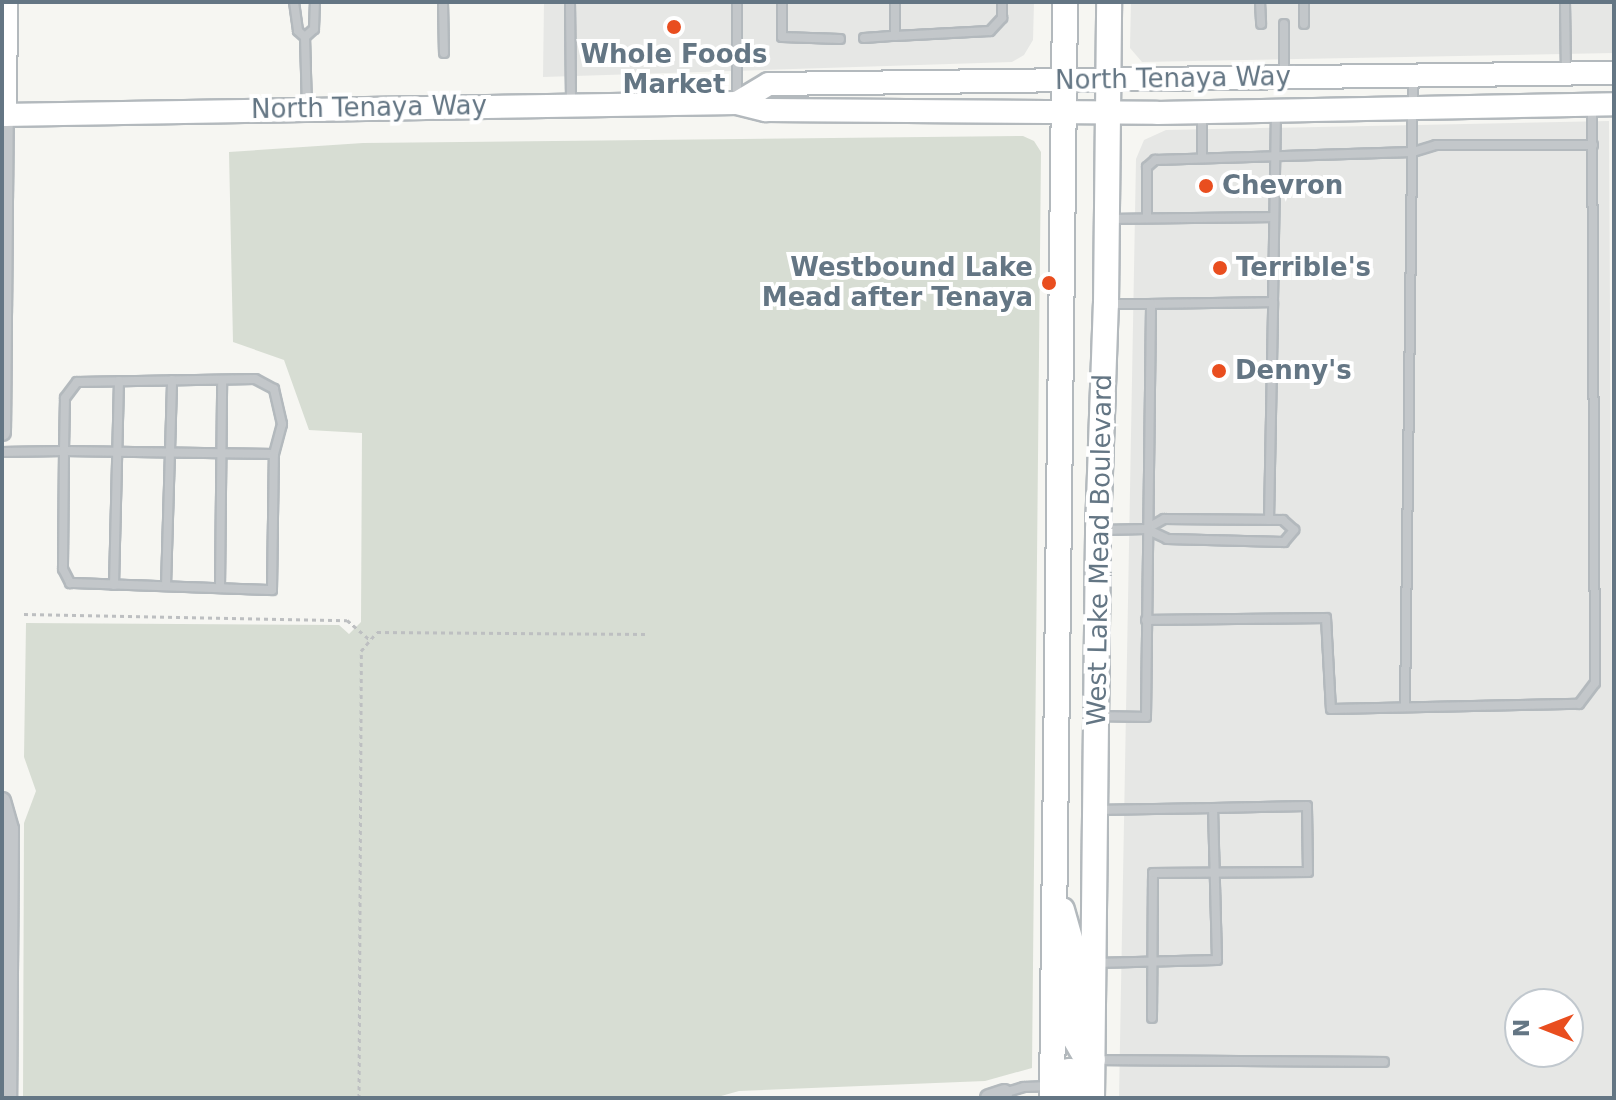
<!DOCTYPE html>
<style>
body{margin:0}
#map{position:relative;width:1616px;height:1100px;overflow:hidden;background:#f6f6f2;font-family:"DejaVu Sans",sans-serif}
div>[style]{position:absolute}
.built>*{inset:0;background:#e6e7e5}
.green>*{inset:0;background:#d7ddd3}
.path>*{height:3px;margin-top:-1.5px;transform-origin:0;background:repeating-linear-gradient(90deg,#bdbfc1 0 4px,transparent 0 8px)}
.roads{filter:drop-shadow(2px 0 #b3b9bd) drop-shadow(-2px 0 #b3b9bd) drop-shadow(0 2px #b3b9bd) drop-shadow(0 -2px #b3b9bd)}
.lane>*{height:8px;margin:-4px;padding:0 4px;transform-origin:4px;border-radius:4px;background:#c3c7ca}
.street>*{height:16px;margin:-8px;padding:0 8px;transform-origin:8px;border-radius:8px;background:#c3c7ca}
.secondary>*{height:22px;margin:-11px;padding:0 11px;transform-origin:11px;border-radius:11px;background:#fff}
.primary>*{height:24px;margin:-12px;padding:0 12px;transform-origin:12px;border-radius:12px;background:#fff}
.dots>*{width:22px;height:22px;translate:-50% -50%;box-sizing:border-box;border:4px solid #fff;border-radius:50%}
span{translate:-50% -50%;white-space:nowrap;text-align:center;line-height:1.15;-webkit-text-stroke:8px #fff;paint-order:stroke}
.poi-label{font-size:26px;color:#647684;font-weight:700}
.left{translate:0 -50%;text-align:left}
.right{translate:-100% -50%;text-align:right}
.street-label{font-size:26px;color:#647684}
.frame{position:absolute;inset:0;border:4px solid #647684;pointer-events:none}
.north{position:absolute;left:1504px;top:988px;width:80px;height:80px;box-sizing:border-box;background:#fff;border:2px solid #c1c8ce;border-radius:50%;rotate:270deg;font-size:22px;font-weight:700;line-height:32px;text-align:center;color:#647684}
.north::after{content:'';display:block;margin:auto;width:28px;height:36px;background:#e94e1f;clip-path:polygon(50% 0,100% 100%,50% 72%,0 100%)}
</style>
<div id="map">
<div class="built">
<i style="clip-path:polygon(544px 2px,1034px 2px,1033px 40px,1024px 55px,1012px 62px,543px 77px)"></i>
<i style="clip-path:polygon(1131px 2px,1614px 2px,1614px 53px,1142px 62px,1130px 48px)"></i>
<i style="clip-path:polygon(evenodd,1609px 121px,1614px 1098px,1119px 1098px,1136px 159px,1144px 140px,1166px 130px,1609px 121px,1520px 1004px,1568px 1004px,1568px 1052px,1520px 1052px,1520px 1004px)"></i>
</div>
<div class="green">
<i style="clip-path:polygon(1023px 136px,1034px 141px,1041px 152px,1032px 1068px,985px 1081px,739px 1091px,714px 1098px,23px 1098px,24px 823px,36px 791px,24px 757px,26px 623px,339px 625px,349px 634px,361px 622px,362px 433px,309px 430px,284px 360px,233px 342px,229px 152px,363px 143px)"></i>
</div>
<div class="path">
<i style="left:24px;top:614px;width:323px;rotate:1.1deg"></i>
<i style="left:347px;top:620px;width:30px;rotate:41deg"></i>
<i style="left:359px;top:1098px;width:447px;rotate:-89.7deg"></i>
<i style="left:361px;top:651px;width:25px;rotate:-50deg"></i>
<i style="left:377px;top:632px;width:270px;rotate:0.4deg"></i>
</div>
<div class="roads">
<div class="lane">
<i style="left:294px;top:2px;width:29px;rotate:82deg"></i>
<i style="left:298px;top:31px;width:9px;rotate:41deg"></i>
<i style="left:305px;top:37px;width:12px;rotate:-42deg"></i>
<i style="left:314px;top:29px;width:27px;rotate:-88deg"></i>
<i style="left:443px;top:2px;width:51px;rotate:88.9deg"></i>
<i style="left:570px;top:2px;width:103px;rotate:89.4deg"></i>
<i style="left:782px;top:2px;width:35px;rotate:90deg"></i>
<i style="left:782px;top:37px;width:58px;rotate:2deg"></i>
<i style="left:895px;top:2px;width:34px;rotate:90deg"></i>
<i style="left:895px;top:36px;width:95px;rotate:-3deg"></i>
<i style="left:990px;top:31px;width:18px;rotate:-47deg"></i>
<i style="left:1002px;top:18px;width:16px;rotate:-90deg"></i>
<i style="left:1260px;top:2px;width:22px;rotate:87deg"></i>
<i style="left:1304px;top:2px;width:22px;rotate:90deg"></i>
<i style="left:1565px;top:2px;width:71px;rotate:89.2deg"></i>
<i style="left:1284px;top:24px;width:53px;rotate:90deg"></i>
<i style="left:305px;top:37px;width:71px;rotate:88.4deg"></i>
<i style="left:864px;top:38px;width:31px;rotate:-4deg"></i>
<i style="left:737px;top:101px;width:99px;rotate:-90deg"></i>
<i style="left:1202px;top:114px;width:44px;rotate:90deg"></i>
<i style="left:1147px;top:218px;width:51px;rotate:-90deg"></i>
<i style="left:1147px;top:167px;width:11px;rotate:-41deg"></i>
<i style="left:1155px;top:160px;width:258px;rotate:-1.8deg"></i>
<i style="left:1413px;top:152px;width:24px;rotate:-17deg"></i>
<i style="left:1436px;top:145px;width:157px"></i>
<i style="left:1111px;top:219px;width:163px;rotate:-0.7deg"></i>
<i style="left:1151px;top:304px;width:122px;rotate:-0.9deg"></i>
<i style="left:1273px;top:302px;width:189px;rotate:-89.1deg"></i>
<i style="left:2px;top:452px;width:62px;rotate:-0.9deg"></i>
<i style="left:64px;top:451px;width:210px;rotate:0.8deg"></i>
<i style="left:274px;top:454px;width:31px;rotate:-75deg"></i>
<i style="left:282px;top:424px;width:36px;rotate:-103deg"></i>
<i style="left:274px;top:389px;width:21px;rotate:-152deg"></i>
<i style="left:255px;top:379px;width:178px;rotate:179deg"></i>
<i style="left:77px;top:382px;width:20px;rotate:127deg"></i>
<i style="left:65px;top:398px;width:53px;rotate:91.1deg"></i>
<i style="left:64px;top:451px;width:118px;rotate:90.5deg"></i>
<i style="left:63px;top:569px;width:16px;rotate:63deg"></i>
<i style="left:70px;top:583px;width:202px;rotate:2deg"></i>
<i style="left:272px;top:590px;width:136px;rotate:-89.2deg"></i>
<i style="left:1269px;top:520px;width:218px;rotate:-88.9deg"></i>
<i style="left:1101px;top:530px;width:45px;rotate:-1.3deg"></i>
<i style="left:1146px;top:529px;width:23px;rotate:25deg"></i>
<i style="left:1167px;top:539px;width:117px;rotate:1.5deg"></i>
<i style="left:1284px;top:542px;width:16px;rotate:-50deg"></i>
<i style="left:1294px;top:530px;width:15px;rotate:-138deg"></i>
<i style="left:1283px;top:520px;width:119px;rotate:-179.5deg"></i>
<i style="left:1164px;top:519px;width:21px;rotate:151deg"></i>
<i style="left:114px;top:585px;width:204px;rotate:-88.6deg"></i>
<i style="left:166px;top:586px;width:206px;rotate:-88.3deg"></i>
<i style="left:220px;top:588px;width:208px;rotate:-89.4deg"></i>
<i style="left:1146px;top:620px;width:180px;rotate:-0.6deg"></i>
<i style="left:1326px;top:618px;width:91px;rotate:86.9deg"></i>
<i style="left:1331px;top:709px;width:248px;rotate:-1.2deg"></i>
<i style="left:1579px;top:704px;width:26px;rotate:-53deg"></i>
<i style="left:1595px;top:683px;width:578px;rotate:-90.3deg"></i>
<i style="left:1405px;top:707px;width:631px;rotate:-89.27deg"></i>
<i style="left:1097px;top:716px;width:49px;rotate:1.2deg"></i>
<i style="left:1146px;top:717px;width:413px;rotate:-89.3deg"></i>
<i style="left:1151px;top:304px;width:40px;rotate:180deg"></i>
<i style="left:1094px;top:963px;width:123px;rotate:-1.4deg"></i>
<i style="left:1217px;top:960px;width:152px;rotate:-91.5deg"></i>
<i style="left:1213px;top:808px;width:117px;rotate:179deg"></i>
<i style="left:1152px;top:1018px;width:145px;rotate:-89.6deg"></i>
<i style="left:1153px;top:873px;width:155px;rotate:-0.4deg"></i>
<i style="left:1308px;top:872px;width:66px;rotate:-90.9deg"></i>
<i style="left:1307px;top:806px;width:94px;rotate:178.8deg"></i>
<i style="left:1094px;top:1060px;width:290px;rotate:0.4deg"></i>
<i style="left:1004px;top:1093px;width:21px;rotate:-17deg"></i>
<i style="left:1024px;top:1087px;width:26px;rotate:-2deg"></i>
</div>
<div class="street">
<i style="left:2px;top:432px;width:317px;rotate:-89.5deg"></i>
<i style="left:2px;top:801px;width:29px;rotate:74deg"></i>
<i style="left:10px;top:829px;width:269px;rotate:90.4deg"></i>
<i style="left:989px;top:1098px;width:16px;rotate:-18deg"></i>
</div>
<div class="secondary">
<i style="left:737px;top:103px;width:37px;rotate:-31deg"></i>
<i style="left:769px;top:84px;width:845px;rotate:-0.75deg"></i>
<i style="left:2px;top:115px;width:735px;rotate:-0.94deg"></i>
<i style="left:737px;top:103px;width:30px;rotate:14deg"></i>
<i style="left:766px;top:110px;width:391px;rotate:0.4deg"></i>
<i style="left:1157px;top:113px;width:457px;rotate:-1.1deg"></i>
<i style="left:5px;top:115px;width:113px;rotate:-89.5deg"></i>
</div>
<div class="primary">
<i style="left:1062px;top:910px;width:41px;rotate:74.2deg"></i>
<i style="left:1073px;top:949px;width:88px;rotate:89.3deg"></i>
<i style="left:1074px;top:1037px;width:24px;rotate:60deg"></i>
<i style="left:1086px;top:1058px;width:7px;rotate:16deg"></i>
<i style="left:1053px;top:1094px;width:16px;rotate:-72deg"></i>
<i style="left:1058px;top:1079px;width:9px;rotate:-54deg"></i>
<i style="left:1063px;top:1072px;width:7px;rotate:-8deg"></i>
<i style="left:1070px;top:1071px;width:6px;rotate:39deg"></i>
<i style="left:1075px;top:1075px;width:23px;rotate:88deg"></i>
<i style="left:1052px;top:1098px;width:1096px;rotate:-89.32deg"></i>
<i style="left:1092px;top:1098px;width:568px;rotate:-89.39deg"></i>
<i style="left:1098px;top:530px;width:226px;rotate:-88deg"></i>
<i style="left:1106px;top:304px;width:302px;rotate:-89.4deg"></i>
</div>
</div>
<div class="dots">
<i style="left:674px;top:27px;background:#e94e1f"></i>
<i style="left:1206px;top:186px;background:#e94e1f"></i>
<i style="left:1220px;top:268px;background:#e94e1f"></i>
<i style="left:1049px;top:283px;background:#e94e1f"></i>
<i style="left:1219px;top:371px;background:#e94e1f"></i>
</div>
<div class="poi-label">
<span style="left:674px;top:70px">Whole Foods<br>Market</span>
<span class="left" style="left:1222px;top:186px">Chevron</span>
<span class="right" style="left:1033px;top:283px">Westbound Lake<br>Mead after Tenaya</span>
<span class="left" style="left:1236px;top:268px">Terrible's</span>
<span class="left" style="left:1235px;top:371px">Denny's</span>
</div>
<div class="street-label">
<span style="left:1173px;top:79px;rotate:-1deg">North Tenaya Way</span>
<span style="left:369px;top:108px;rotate:-1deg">North Tenaya Way</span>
<span style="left:1100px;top:550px;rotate:-89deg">West Lake Mead Boulevard</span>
</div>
<div class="frame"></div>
<div class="north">N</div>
</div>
